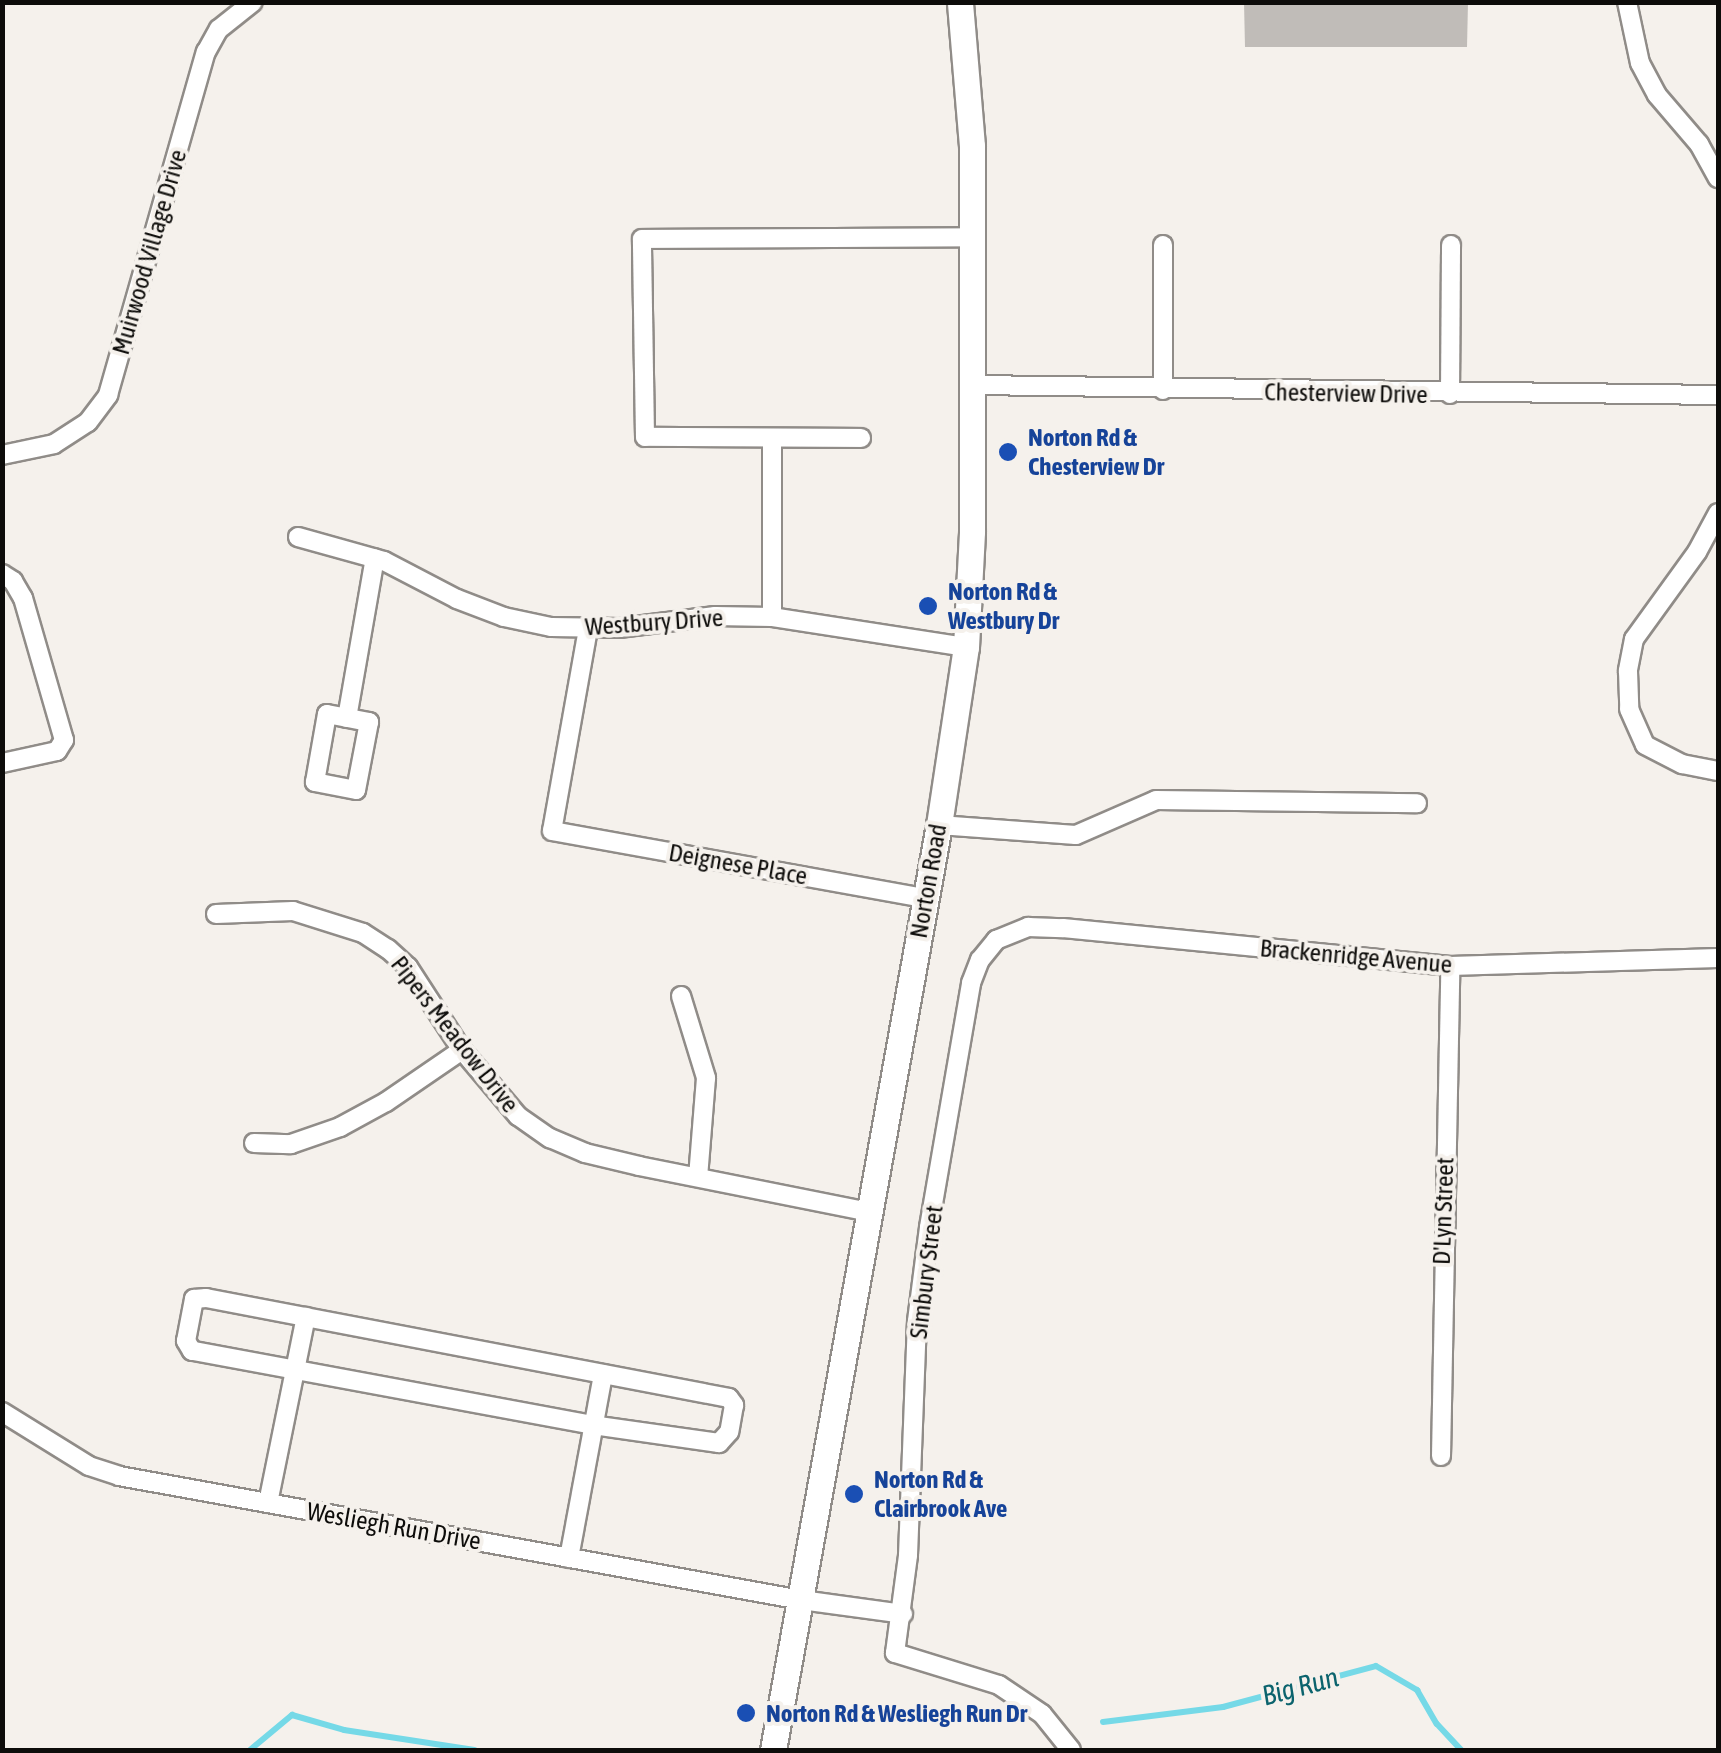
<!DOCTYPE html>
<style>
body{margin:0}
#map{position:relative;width:1721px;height:1753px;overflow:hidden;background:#f5f1ec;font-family:"Asap Condensed",sans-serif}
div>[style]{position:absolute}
.stream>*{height:6px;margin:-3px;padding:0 3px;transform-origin:3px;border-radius:3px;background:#75d9e7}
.building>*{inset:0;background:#c0bcb8}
.roads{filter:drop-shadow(2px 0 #908c88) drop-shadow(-2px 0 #908c88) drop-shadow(0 2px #908c88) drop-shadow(0 -2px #908c88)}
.minor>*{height:18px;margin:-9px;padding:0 9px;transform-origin:9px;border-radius:9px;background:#fff}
.secondary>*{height:25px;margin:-12.5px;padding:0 12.5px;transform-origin:12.5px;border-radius:12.5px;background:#fff}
.dots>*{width:28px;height:28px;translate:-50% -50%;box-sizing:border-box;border:5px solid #f5f1ec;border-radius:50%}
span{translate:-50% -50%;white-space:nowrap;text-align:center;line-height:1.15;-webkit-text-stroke:8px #f5f1ec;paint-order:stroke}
.street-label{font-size:25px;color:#0d0c0a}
.transit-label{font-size:25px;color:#164399;font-weight:700}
.left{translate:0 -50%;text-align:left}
.water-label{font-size:28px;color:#0b636d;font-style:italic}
.frame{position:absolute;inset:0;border:5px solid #0d0c0a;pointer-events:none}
</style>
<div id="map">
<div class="stream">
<i style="left:1103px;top:1722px;width:121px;rotate:-7.1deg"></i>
<i style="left:1223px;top:1707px;width:158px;rotate:-15deg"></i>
<i style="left:1376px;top:1666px;width:48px;rotate:30.3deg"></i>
<i style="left:1417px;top:1690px;width:39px;rotate:60deg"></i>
<i style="left:1437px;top:1724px;width:35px;rotate:47deg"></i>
<i style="left:250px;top:1750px;width:55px;rotate:-39.8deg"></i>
<i style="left:292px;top:1715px;width:54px;rotate:16.1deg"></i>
<i style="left:344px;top:1730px;width:132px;rotate:8.7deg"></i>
</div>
<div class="building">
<i style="clip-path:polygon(1244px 2px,1468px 2px,1467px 47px,1245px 47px)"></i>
</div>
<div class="roads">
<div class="minor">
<i style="left:1627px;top:2px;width:62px;rotate:78deg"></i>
<i style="left:1640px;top:63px;width:36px;rotate:62deg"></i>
<i style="left:1657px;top:95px;width:65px;rotate:49.4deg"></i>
<i style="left:1699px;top:144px;width:39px;rotate:61deg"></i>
<i style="left:973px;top:385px;width:745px;rotate:0.77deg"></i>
<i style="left:1163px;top:390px;width:145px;rotate:-90deg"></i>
<i style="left:1450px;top:394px;width:149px;rotate:-89.6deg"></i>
<i style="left:772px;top:438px;width:179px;rotate:90deg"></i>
<i style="left:861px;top:438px;width:216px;rotate:-179.7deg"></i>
<i style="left:645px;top:437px;width:198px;rotate:-90.9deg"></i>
<i style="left:642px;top:239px;width:330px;rotate:-0.3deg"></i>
<i style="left:2px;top:455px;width:53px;rotate:-11.9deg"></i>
<i style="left:54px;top:444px;width:40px;rotate:-32.9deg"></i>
<i style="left:88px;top:422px;width:34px;rotate:-53deg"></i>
<i style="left:108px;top:395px;width:357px;rotate:-74.1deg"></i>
<i style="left:206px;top:52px;width:26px;rotate:-61deg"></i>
<i style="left:219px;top:29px;width:43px;rotate:-38.5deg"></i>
<i style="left:1718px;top:513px;width:44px;rotate:118.3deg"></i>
<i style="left:1697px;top:552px;width:107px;rotate:125.9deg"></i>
<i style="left:1634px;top:639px;width:33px;rotate:101deg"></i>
<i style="left:1628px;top:671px;width:38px;rotate:88deg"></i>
<i style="left:1629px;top:709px;width:39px;rotate:66deg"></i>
<i style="left:1645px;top:745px;width:42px;rotate:27.2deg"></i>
<i style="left:1682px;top:764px;width:37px;rotate:11deg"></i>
<i style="left:298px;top:537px;width:89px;rotate:15.6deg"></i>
<i style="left:384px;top:561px;width:82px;rotate:27.5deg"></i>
<i style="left:457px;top:599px;width:50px;rotate:21deg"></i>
<i style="left:504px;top:617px;width:48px;rotate:12deg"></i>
<i style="left:551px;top:627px;width:68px;rotate:0.8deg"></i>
<i style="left:619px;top:628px;width:97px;rotate:-7.1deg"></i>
<i style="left:715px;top:616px;width:57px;rotate:1deg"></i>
<i style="left:772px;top:617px;width:196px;rotate:8.8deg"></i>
<i style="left:2px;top:574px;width:13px;rotate:32deg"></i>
<i style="left:13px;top:581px;width:20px;rotate:60deg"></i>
<i style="left:23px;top:598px;width:148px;rotate:73.9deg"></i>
<i style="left:64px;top:740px;width:13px;rotate:122deg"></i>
<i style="left:57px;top:751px;width:56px;rotate:167.7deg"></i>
<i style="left:588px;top:629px;width:205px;rotate:100.1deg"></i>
<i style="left:552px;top:831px;width:378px;rotate:10.2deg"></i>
<i style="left:327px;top:714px;width:43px;rotate:10.8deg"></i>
<i style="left:369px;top:722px;width:69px;rotate:100.8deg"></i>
<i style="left:356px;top:790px;width:42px;rotate:-169deg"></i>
<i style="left:315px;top:782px;width:69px;rotate:-80deg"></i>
<i style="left:347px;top:718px;width:162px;rotate:-80.1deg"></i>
<i style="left:939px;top:825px;width:137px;rotate:4.2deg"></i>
<i style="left:1076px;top:835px;width:87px;rotate:-23.6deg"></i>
<i style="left:1156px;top:800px;width:261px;rotate:0.7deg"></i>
<i style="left:216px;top:914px;width:77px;rotate:-2.2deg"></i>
<i style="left:293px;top:911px;width:73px;rotate:17.4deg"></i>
<i style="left:363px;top:933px;width:30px;rotate:33deg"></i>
<i style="left:388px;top:949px;width:27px;rotate:42deg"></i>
<i style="left:408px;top:967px;width:99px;rotate:57deg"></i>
<i style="left:462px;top:1050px;width:87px;rotate:49.7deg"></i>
<i style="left:518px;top:1116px;width:39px;rotate:35deg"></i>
<i style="left:550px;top:1138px;width:38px;rotate:23deg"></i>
<i style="left:585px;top:1153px;width:56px;rotate:13.5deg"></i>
<i style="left:639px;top:1166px;width:235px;rotate:11.3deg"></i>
<i style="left:681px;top:996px;width:86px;rotate:73deg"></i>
<i style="left:706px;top:1078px;width:99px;rotate:94.6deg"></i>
<i style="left:254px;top:1143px;width:37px;rotate:2deg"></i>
<i style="left:291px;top:1144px;width:52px;rotate:-19.1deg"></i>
<i style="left:340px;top:1127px;width:52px;rotate:-28.5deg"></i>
<i style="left:386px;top:1102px;width:92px;rotate:-34.4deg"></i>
<i style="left:206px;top:1298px;width:532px;rotate:10.82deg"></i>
<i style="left:729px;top:1398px;width:9px;rotate:54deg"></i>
<i style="left:734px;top:1405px;width:27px;rotate:100deg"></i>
<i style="left:729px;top:1432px;width:15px;rotate:132deg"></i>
<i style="left:719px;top:1443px;width:127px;rotate:-171.9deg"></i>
<i style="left:593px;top:1425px;width:408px;rotate:-169.5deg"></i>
<i style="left:192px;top:1351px;width:12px;rotate:-121deg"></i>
<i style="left:186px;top:1341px;width:43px;rotate:-79.2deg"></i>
<i style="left:194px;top:1299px;width:12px;rotate:-5deg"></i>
<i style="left:2px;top:1412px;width:102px;rotate:31.8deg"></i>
<i style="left:89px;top:1466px;width:32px;rotate:18deg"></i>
<i style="left:119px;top:1476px;width:693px;rotate:10.3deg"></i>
<i style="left:801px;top:1600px;width:103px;rotate:7.8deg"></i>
<i style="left:1441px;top:1456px;width:490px;rotate:-88.9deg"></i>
<i style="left:268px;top:1503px;width:190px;rotate:-78.5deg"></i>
<i style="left:569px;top:1558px;width:187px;rotate:-79.5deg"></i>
<i style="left:1071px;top:1750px;width:46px;rotate:-128.9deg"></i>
<i style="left:1042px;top:1714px;width:52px;rotate:-146deg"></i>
<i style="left:999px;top:1685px;width:109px;rotate:-162.9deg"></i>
<i style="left:895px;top:1653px;width:99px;rotate:-82.4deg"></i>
<i style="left:908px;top:1555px;width:234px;rotate:-87.8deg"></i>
<i style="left:917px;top:1321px;width:95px;rotate:-82.7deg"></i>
<i style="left:929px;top:1227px;width:248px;rotate:-80.2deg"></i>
<i style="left:971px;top:983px;width:25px;rotate:-69deg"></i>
<i style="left:980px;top:960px;width:26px;rotate:-51deg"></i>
<i style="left:996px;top:940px;width:35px;rotate:-22deg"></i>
<i style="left:1028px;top:927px;width:35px;rotate:2deg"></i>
<i style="left:1063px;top:928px;width:389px;rotate:5.6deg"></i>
<i style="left:1450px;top:966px;width:268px;rotate:-1.7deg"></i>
</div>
<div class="secondary">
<i style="left:773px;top:1750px;width:940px;rotate:-79.83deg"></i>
<i style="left:939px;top:825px;width:180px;rotate:-81.4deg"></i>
<i style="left:966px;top:647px;width:116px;rotate:-87deg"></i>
<i style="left:972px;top:531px;width:385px;rotate:-90deg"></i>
<i style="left:972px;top:146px;width:144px;rotate:-94.8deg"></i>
</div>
</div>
<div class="dots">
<i style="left:1008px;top:452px;background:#1a4fb4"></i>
<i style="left:928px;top:606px;background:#1a4fb4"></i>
<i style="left:854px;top:1494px;background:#1a4fb4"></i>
<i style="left:746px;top:1713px;background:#1a4fb4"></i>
</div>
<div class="street-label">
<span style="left:149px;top:252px;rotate:-74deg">Muirwood Village Drive</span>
<span style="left:1346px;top:393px;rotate:1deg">Chesterview Drive</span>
<span style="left:654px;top:622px;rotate:-4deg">Westbury Drive</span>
<span style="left:738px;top:864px;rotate:10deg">Deignese Place</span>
<span style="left:928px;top:881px;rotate:-80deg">Norton Road</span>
<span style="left:1356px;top:956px;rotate:5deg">Brackenridge Avenue</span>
<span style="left:455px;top:1034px;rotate:52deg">Pipers Meadow Drive</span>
<span style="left:1443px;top:1211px;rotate:-88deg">D'Lyn Street</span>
<span style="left:926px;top:1272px;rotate:-83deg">Simbury Street</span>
<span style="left:394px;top:1526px;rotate:10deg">Wesliegh Run Drive</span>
</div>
<div class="transit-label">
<span class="left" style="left:1028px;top:452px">Norton Rd &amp;<br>Chesterview Dr</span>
<span class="left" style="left:948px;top:606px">Norton Rd &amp;<br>Westbury Dr</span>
<span class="left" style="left:874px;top:1494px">Norton Rd &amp;<br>Clairbrook Ave</span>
<span class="left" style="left:766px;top:1713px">Norton Rd &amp; Wesliegh Run Dr</span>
</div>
<div class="water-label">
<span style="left:1300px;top:1686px;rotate:-15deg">Big Run</span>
</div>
<div class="frame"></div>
</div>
